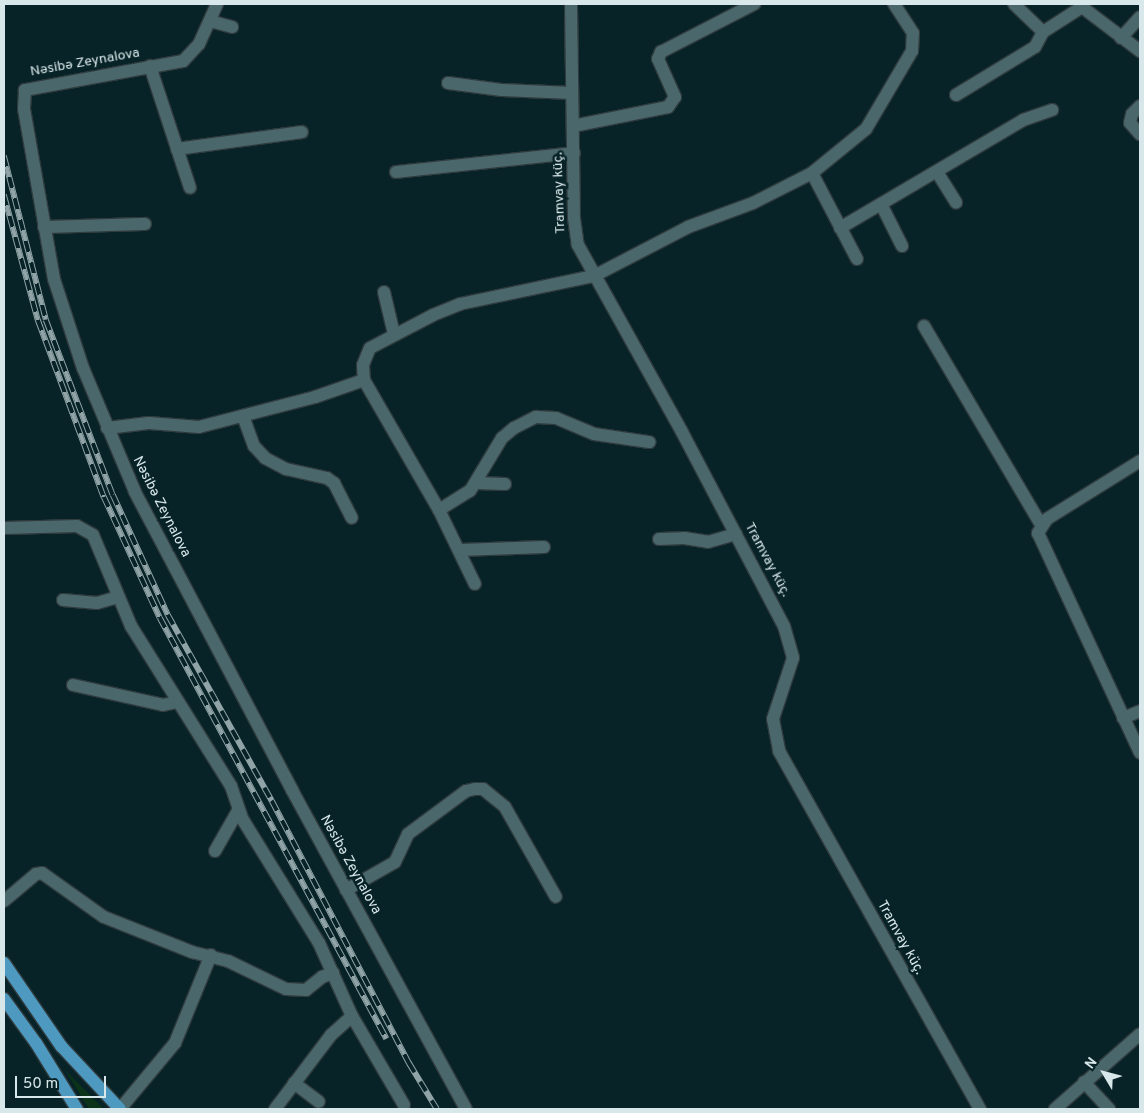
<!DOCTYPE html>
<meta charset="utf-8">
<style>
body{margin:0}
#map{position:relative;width:1144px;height:1113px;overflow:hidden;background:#072327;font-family:Overpass,sans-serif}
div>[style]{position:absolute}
.green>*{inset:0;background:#0a3319}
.roads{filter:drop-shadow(1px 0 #303b3e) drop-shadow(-1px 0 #303b3e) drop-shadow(0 1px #303b3e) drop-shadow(0 -1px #303b3e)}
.street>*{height:12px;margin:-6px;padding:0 6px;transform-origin:6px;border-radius:6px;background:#4a676b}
.secondary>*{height:12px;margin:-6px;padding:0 6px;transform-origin:6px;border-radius:6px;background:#4a676b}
.primary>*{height:12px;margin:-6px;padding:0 6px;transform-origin:6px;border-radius:6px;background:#4e99bf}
.rail>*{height:5.5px;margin-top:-2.75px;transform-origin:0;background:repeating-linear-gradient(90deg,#072327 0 11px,#90a4a7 0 22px);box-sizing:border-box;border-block:1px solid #90a4a7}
span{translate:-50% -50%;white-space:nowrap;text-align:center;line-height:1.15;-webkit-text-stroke:5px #072327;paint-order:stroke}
.street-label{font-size:14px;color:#d8e7ea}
.frame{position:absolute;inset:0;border:5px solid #d8e7ea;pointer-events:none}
.north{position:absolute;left:1079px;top:1048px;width:50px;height:50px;-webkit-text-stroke:4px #072327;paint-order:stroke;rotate:307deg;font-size:14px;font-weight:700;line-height:20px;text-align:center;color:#d8e7ea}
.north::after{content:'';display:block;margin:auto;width:18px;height:22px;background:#d8e7ea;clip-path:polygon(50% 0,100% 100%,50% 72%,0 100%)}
.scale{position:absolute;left:15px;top:1076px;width:91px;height:22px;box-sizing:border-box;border:2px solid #d8e7ea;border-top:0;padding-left:6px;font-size:15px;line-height:18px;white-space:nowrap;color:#d8e7ea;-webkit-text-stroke:4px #072327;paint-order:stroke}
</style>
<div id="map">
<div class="green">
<i style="clip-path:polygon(65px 1070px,104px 1109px,89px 1109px)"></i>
</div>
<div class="roads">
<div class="street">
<i style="left:217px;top:4px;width:44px;rotate:114.2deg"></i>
<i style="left:199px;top:44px;width:23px;rotate:133deg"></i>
<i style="left:183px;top:61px;width:161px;rotate:169.6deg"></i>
<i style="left:25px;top:90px;width:19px;rotate:93deg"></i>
<i style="left:24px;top:109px;width:173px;rotate:80deg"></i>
<i style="left:54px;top:279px;width:94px;rotate:72deg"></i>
<i style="left:83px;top:368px;width:134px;rotate:67.2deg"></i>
<i style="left:135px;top:492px;width:337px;rotate:62.2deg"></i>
<i style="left:292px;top:790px;width:363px;rotate:61.4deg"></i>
<i style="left:571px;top:4px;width:214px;rotate:89.2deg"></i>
<i style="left:574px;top:218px;width:27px;rotate:82deg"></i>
<i style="left:578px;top:245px;width:214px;rotate:60.9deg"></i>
<i style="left:682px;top:432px;width:219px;rotate:62.3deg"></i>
<i style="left:784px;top:626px;width:33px;rotate:74deg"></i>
<i style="left:793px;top:658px;width:64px;rotate:108.2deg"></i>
<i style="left:773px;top:719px;width:33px;rotate:79deg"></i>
<i style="left:779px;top:751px;width:411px;rotate:60.7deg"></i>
<i style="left:1014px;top:4px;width:40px;rotate:44deg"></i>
<i style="left:1043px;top:32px;width:46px;rotate:-32.7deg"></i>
<i style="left:1082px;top:7px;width:73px;rotate:37.2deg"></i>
<i style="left:210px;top:21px;width:23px;rotate:15deg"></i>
<i style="left:1121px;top:38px;width:28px;rotate:-48deg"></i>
<i style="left:150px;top:66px;width:128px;rotate:71.8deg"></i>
<i style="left:448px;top:83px;width:54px;rotate:7.4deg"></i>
<i style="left:502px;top:90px;width:70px;rotate:2.5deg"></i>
<i style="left:956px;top:95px;width:92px;rotate:-31.3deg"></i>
<i style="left:1035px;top:47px;width:17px;rotate:-62deg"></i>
<i style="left:1140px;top:106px;width:11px;rotate:135deg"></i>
<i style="left:1132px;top:114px;width:9px;rotate:103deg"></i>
<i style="left:1130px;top:123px;width:15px;rotate:48deg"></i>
<i style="left:573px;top:126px;width:97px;rotate:-11.3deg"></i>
<i style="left:668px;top:107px;width:12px;rotate:-55deg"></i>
<i style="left:675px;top:97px;width:42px;rotate:-114.1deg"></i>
<i style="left:658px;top:59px;width:8px;rotate:-67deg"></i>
<i style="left:661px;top:52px;width:105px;rotate:-27.3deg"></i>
<i style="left:177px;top:149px;width:126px;rotate:-7.7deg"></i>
<i style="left:396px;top:172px;width:179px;rotate:-6.1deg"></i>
<i style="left:937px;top:172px;width:36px;rotate:58deg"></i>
<i style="left:812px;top:173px;width:97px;rotate:62.4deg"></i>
<i style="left:881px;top:204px;width:47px;rotate:63.4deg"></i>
<i style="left:44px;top:227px;width:101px;rotate:-1.7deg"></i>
<i style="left:840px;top:228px;width:212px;rotate:-30.5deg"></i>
<i style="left:1023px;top:120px;width:31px;rotate:-19deg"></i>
<i style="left:384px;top:292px;width:43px;rotate:76.6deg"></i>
<i style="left:924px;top:326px;width:231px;rotate:59.5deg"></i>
<i style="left:364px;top:380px;width:150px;rotate:60deg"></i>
<i style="left:439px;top:510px;width:82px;rotate:64.1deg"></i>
<i style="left:243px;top:416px;width:32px;rotate:70deg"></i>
<i style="left:254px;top:446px;width:16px;rotate:47deg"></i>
<i style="left:265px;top:458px;width:24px;rotate:28deg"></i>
<i style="left:286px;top:469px;width:42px;rotate:12.4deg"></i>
<i style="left:327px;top:478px;width:9px;rotate:36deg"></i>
<i style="left:334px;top:483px;width:39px;rotate:63deg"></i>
<i style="left:107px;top:428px;width:42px;rotate:-6.8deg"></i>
<i style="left:149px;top:423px;width:50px;rotate:4.6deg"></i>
<i style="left:199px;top:427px;width:120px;rotate:-14.5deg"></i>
<i style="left:315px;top:397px;width:52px;rotate:-19.1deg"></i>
<i style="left:364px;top:380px;width:15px;rotate:-94deg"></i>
<i style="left:363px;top:365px;width:18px;rotate:-68deg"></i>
<i style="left:370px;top:348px;width:71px;rotate:-27.6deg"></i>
<i style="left:433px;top:315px;width:29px;rotate:-22deg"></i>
<i style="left:460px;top:304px;width:137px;rotate:-11.8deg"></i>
<i style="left:594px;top:276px;width:106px;rotate:-27.5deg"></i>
<i style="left:688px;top:227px;width:69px;rotate:-20.3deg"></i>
<i style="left:753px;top:203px;width:66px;rotate:-27deg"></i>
<i style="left:812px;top:173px;width:70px;rotate:-39.2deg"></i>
<i style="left:866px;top:129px;width:91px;rotate:-59.5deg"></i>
<i style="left:912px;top:51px;width:18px;rotate:-87deg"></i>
<i style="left:913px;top:33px;width:35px;rotate:-123deg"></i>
<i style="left:1140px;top:461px;width:110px;rotate:148.1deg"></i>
<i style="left:1047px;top:519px;width:17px;rotate:123deg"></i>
<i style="left:1038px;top:533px;width:242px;rotate:65.1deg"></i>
<i style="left:476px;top:483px;width:29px;rotate:2deg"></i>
<i style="left:439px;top:510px;width:36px;rotate:-32deg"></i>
<i style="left:470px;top:491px;width:62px;rotate:-58.9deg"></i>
<i style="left:502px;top:438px;width:16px;rotate:-40deg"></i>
<i style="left:514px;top:428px;width:25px;rotate:-27deg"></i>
<i style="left:536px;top:417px;width:20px;rotate:3deg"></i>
<i style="left:556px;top:418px;width:41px;rotate:22.8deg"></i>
<i style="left:594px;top:434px;width:56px;rotate:8.3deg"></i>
<i style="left:4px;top:528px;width:73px;rotate:-1.6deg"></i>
<i style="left:77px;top:526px;width:18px;rotate:29deg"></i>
<i style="left:93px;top:535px;width:99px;rotate:67.3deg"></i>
<i style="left:131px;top:626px;width:189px;rotate:58deg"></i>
<i style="left:231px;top:786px;width:36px;rotate:71deg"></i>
<i style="left:243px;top:820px;width:145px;rotate:58.3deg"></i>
<i style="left:319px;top:943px;width:80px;rotate:65.7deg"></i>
<i style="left:352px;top:1016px;width:103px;rotate:59.7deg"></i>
<i style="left:659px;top:539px;width:25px;rotate:-2deg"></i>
<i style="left:684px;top:538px;width:24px;rotate:9deg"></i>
<i style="left:708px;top:542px;width:29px;rotate:-16deg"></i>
<i style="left:460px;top:550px;width:84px;rotate:-2deg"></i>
<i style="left:63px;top:600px;width:34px;rotate:5deg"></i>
<i style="left:97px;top:603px;width:22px;rotate:-16deg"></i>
<i style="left:73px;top:685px;width:92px;rotate:12.5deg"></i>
<i style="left:163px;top:705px;width:14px;rotate:-12deg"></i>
<i style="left:1123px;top:718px;width:18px;rotate:-22deg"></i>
<i style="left:215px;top:851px;width:48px;rotate:-60.3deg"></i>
<i style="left:346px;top:890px;width:56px;rotate:-29.7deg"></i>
<i style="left:395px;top:862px;width:31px;rotate:-65deg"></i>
<i style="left:408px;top:834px;width:72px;rotate:-36.6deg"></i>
<i style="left:466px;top:791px;width:9px;rotate:-13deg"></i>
<i style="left:475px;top:789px;width:8px"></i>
<i style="left:483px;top:789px;width:28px;rotate:39deg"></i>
<i style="left:505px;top:807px;width:103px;rotate:60.5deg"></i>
<i style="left:4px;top:901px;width:42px;rotate:-40.2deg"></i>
<i style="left:36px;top:874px;width:6px;rotate:-9deg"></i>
<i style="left:42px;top:873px;width:76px;rotate:35.4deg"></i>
<i style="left:104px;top:917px;width:95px;rotate:21.7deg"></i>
<i style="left:192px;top:952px;width:37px;rotate:14deg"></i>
<i style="left:228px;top:961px;width:64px;rotate:25.8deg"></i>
<i style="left:286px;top:989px;width:20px;rotate:3deg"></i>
<i style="left:306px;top:990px;width:21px;rotate:-39deg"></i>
<i style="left:322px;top:977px;width:12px;rotate:-20deg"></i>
<i style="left:1084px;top:1082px;width:37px;rotate:47deg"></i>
<i style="left:294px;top:1083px;width:31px;rotate:37deg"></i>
<i style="left:120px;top:1109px;width:86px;rotate:-50.2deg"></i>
<i style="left:175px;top:1043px;width:95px;rotate:-67.8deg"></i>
<i style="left:275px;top:1109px;width:93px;rotate:-52.9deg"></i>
<i style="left:331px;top:1035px;width:28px;rotate:-42deg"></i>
</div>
<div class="secondary">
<i style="left:1055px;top:1109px;width:113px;rotate:-41.4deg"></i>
</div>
<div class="primary">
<i style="left:4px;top:963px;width:101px;rotate:55.5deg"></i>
<i style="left:61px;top:1046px;width:86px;rotate:46.9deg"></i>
<i style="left:4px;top:999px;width:54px;rotate:54deg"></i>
<i style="left:36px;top:1043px;width:78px;rotate:58.2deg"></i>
</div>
</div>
<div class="rail">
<i style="left:4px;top:156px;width:169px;rotate:75.6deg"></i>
<i style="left:46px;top:320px;width:187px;rotate:69.1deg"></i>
<i style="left:113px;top:495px;width:132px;rotate:65.4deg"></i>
<i style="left:168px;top:615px;width:213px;rotate:60.8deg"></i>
<i style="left:272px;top:801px;width:296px;rotate:62.4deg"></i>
<i style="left:409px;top:1063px;width:54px;rotate:58.7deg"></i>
<i style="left:4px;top:195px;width:130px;rotate:74.8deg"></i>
<i style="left:38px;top:320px;width:189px;rotate:69.6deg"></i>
<i style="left:104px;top:497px;width:133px;rotate:65.2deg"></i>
<i style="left:160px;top:618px;width:478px;rotate:61.7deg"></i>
</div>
<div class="street-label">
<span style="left:85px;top:63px;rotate:-10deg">Nəsibə Zeynalova</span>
<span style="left:560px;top:193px;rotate:-92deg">Tramvay küç.</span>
<span style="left:161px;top:507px;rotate:63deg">Nəsibə Zeynalova</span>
<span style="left:767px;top:560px;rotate:62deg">Tramvay küç.</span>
<span style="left:350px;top:865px;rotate:61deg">Nəsibə Zeynalova</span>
<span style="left:900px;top:938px;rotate:61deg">Tramvay küç.</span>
</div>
<div class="frame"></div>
<div class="north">N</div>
<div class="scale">50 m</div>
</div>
